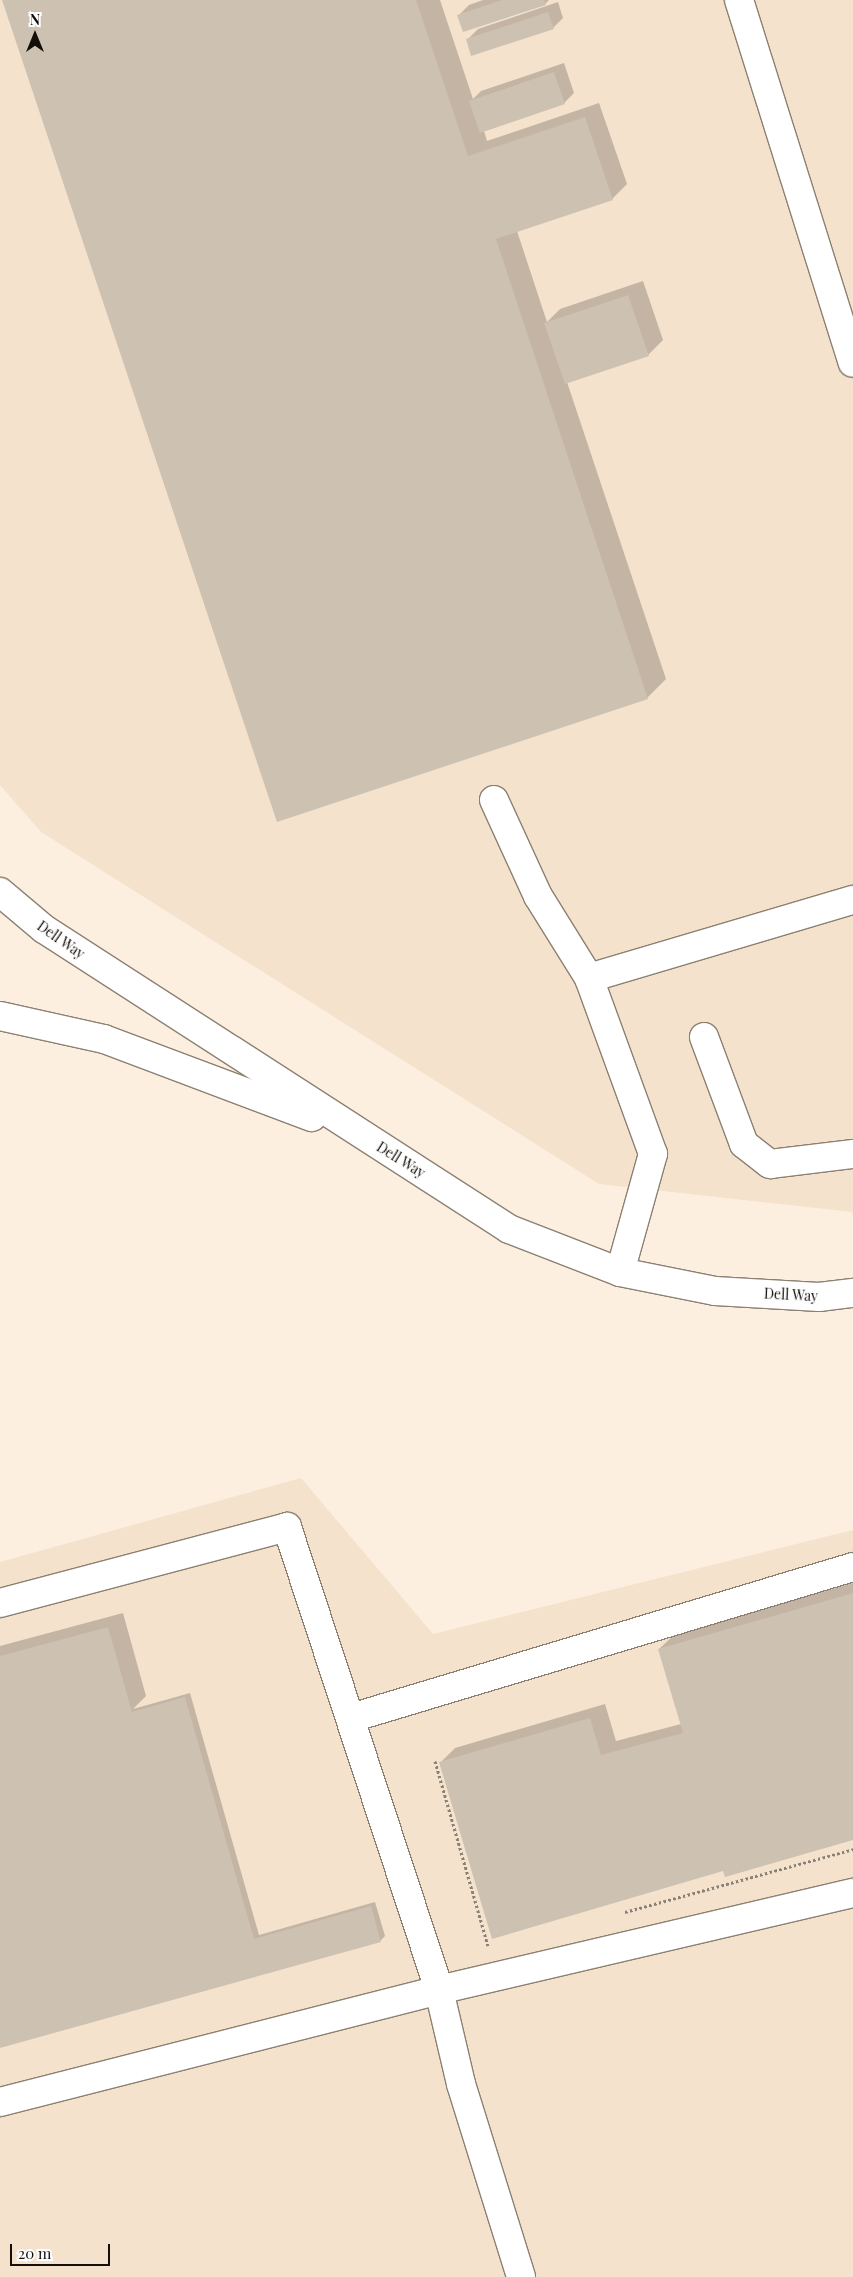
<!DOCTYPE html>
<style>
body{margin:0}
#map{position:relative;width:853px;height:2277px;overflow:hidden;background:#fcefdf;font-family:"Playfair Display",serif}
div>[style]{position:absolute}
.built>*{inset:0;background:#f4e2cd}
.shadow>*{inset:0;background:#0003}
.building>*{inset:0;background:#cdc1b2}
.path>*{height:3px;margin-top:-1.5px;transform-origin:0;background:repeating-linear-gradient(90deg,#8a8176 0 2.5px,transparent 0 5px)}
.roads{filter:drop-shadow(1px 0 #8c8072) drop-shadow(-1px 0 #8c8072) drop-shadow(0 1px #8c8072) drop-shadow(0 -1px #8c8072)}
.minor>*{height:28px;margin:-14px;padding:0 14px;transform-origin:14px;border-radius:14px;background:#fff}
span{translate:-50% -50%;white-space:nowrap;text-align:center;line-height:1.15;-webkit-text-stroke:4.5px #fefefe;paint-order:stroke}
.street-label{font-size:14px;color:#130e09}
.north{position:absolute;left:10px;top:10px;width:50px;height:50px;-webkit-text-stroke:4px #fefefe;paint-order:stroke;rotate:0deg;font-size:14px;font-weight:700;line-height:20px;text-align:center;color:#130e09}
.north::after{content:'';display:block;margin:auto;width:18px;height:22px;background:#130e09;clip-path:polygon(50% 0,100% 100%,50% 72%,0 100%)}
.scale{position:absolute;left:10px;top:2244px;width:100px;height:22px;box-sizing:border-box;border:2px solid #130e09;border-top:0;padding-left:6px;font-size:15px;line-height:18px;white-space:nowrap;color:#130e09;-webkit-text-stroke:4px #fefefe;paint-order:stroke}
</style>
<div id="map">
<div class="built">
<i style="clip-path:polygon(0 0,853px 0,853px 1212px,599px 1184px,41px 832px,0 785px)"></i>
<i style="clip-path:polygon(301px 1478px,433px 1634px,853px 1530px,853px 2277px,0 2277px,0 1562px)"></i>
</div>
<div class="shadow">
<i style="clip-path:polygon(3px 0,440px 0,473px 99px,481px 91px,564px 63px,574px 93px,564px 103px,484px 131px,487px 141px,599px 103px,627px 184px,612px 199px,517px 231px,547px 322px,560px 309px,643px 281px,663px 340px,648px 355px,567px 382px,666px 679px,647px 698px)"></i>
<i style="clip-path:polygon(483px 0,549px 0,545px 4px,459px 15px,469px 5px)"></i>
<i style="clip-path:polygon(558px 2px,563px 18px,553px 28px,468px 39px,478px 29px)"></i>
<i style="clip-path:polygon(853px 1583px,853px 1839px,724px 1870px,441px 1762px,455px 1748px,605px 1704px,616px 1741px,681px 1724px,659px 1649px,674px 1635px)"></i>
<i style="clip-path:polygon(123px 1613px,146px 1696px,133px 1709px,190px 1693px,259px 1935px,375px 1902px,385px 1936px,380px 1941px,0 2047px,0 1646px)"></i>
</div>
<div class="building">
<i style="clip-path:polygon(2px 0,416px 0,468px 156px,585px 117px,613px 200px,496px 239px,648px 699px,277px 822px)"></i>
<i style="clip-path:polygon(502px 0,544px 0,546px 5px,463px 32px,457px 15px)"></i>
<i style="clip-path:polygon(548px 12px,554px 29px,471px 56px,466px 39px)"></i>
<i style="clip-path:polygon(554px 72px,565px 104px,480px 133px,469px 101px)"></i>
<i style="clip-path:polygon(628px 295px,649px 356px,565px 384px,544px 323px)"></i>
<i style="clip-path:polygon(853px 1593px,853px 1840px,725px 1877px,723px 1871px,492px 1939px,439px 1762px,590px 1718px,601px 1755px,683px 1733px,658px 1649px)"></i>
<i style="clip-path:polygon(108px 1627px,132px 1712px,185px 1697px,254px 1939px,371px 1906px,381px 1942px,0 2048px,0 1656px)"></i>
</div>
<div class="path">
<i style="left:435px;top:1761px;width:192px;rotate:74deg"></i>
<i style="left:625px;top:1912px;width:237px;rotate:-15.4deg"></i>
</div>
<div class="roads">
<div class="minor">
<i style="left:739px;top:0;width:380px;rotate:72.6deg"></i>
<i style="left:494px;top:800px;width:106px;rotate:65.4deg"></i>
<i style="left:538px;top:896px;width:97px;rotate:58.1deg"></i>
<i style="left:0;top:892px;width:57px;rotate:40.1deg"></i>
<i style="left:44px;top:929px;width:553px;rotate:32.83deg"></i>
<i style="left:509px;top:1229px;width:119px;rotate:21.2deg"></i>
<i style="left:620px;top:1272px;width:97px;rotate:11.3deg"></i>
<i style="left:715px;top:1291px;width:104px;rotate:3.3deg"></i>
<i style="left:819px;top:1297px;width:34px;rotate:-7deg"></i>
<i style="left:0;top:1016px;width:107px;rotate:12.5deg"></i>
<i style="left:104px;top:1039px;width:222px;rotate:20.6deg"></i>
<i style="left:704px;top:1037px;width:114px;rotate:69.5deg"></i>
<i style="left:744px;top:1144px;width:33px;rotate:38deg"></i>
<i style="left:770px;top:1164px;width:84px;rotate:-6.9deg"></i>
<i style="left:620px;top:1272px;width:123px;rotate:-74.4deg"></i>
<i style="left:653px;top:1154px;width:187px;rotate:-110deg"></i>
<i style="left:589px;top:978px;width:275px;rotate:-16.5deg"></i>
<i style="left:0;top:1603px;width:297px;rotate:-14.8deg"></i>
<i style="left:287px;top:1527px;width:487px;rotate:71.8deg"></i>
<i style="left:439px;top:1990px;width:97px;rotate:76.8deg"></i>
<i style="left:461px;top:2084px;width:202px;rotate:72.7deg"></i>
<i style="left:351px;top:1718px;width:524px;rotate:-16.74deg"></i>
<i style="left:0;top:2102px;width:453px;rotate:-14.3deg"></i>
<i style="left:439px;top:1990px;width:425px;rotate:-13.2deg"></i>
</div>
</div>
<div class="street-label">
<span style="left:61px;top:940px;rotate:35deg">Dell Way</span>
<span style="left:401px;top:1160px;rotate:32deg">Dell Way</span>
<span style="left:791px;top:1295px;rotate:3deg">Dell Way</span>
</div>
<div class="north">N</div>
<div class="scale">20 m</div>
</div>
